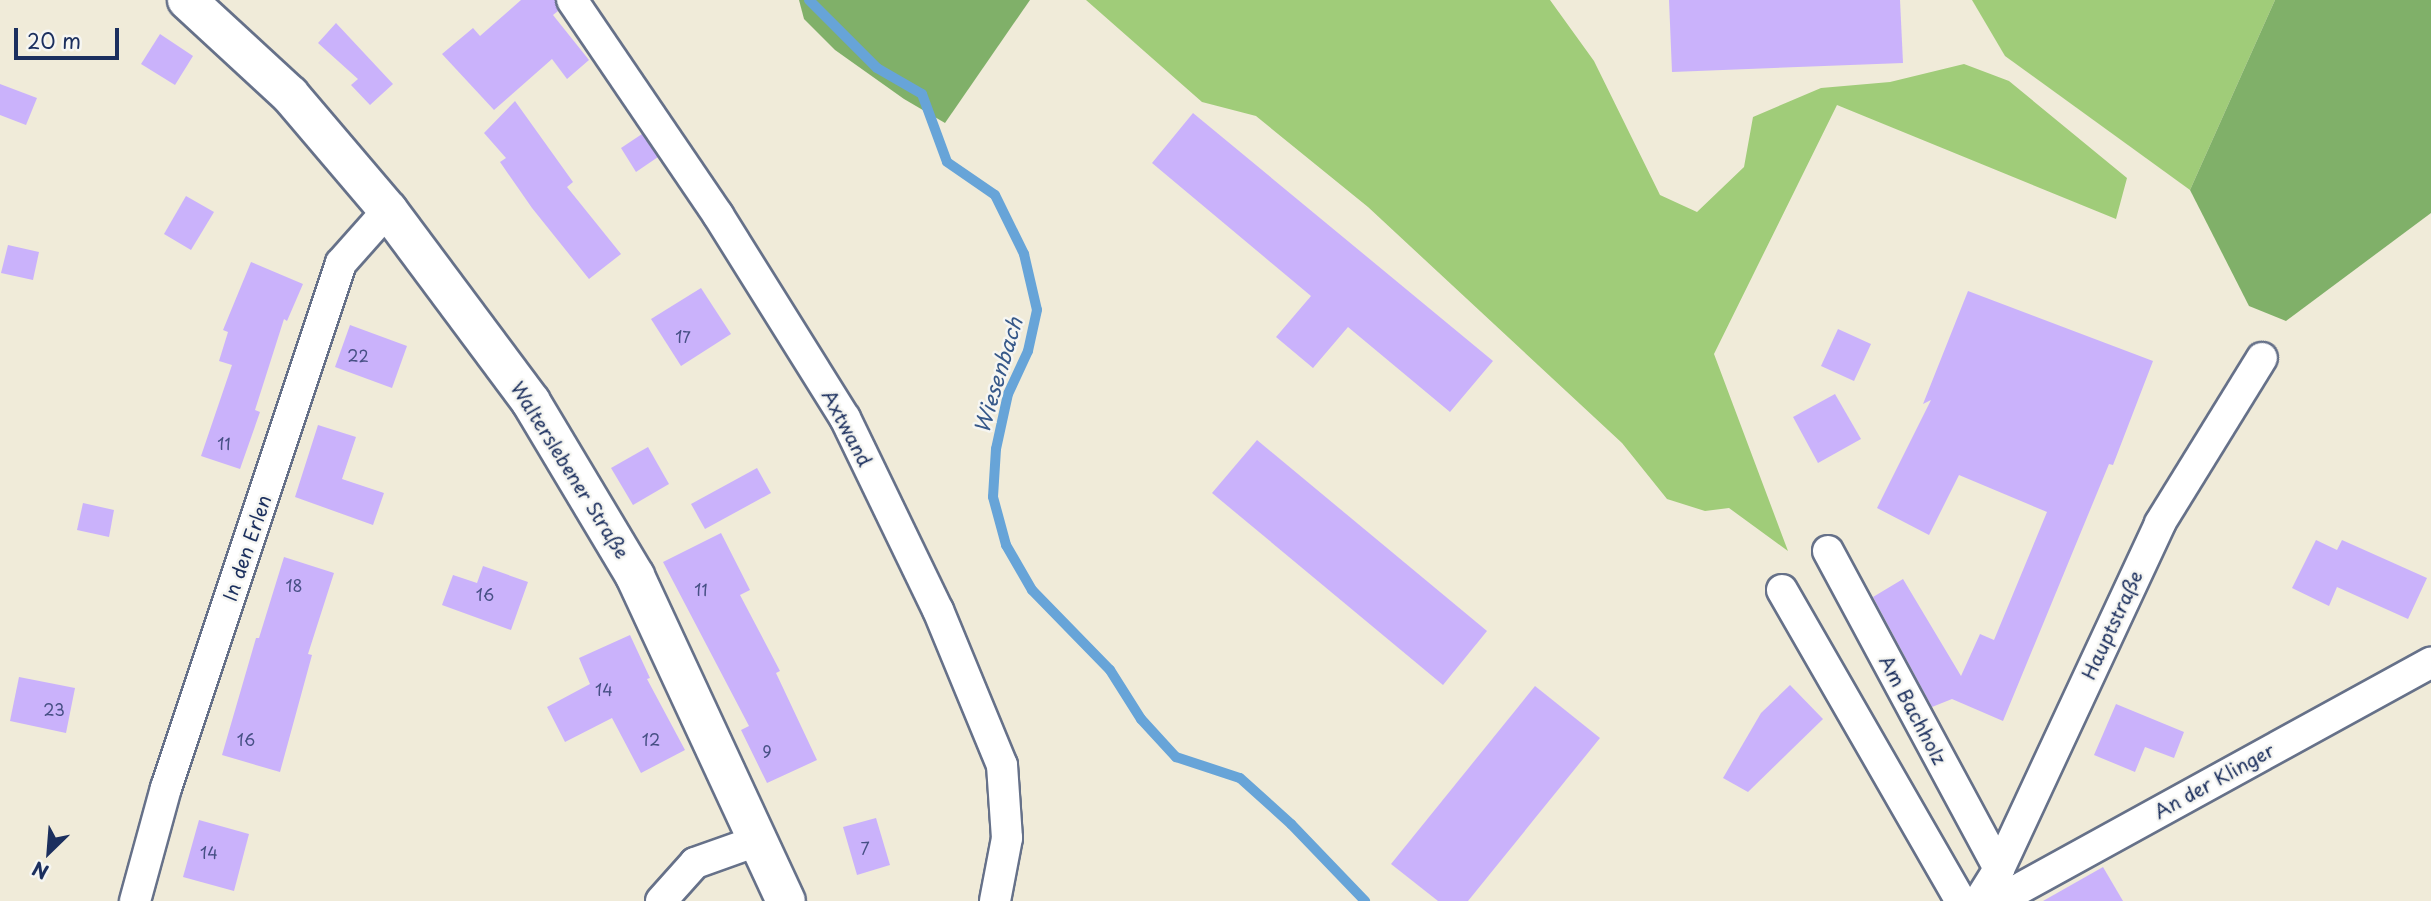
<!DOCTYPE html>
<meta charset="utf-8">
<style>
body{margin:0}
#map{position:relative;width:2431px;height:901px;overflow:hidden;background:#f0ebd9;font-family:"Playpen Sans",sans-serif}
div>[style]{position:absolute}
.green>*{inset:0;background:#a0cc79}
.forest>*{inset:0;background:#80b069}
.stream>*{height:10px;margin:-5px;padding:0 5px;transform-origin:5px;border-radius:5px;background:#67a4d8}
.building>*{inset:0;background:#cab2fb}
.roads{filter:drop-shadow(2px 0 #667189) drop-shadow(-2px 0 #667189) drop-shadow(0 2px #667189) drop-shadow(0 -2px #667189)}
.minor>*{height:30px;margin:-15px;padding:0 15px;transform-origin:15px;border-radius:15px;background:#fff}
.tertiary>*{height:38px;margin:-19px;padding:0 19px;transform-origin:19px;border-radius:19px;background:#fff}
span{translate:-50% -50%;white-space:nowrap;text-align:center;line-height:1.15;-webkit-text-stroke:5px #f6f6f2;paint-order:stroke}
.number-label{font-size:16px;color:#475085}
.number-label span{-webkit-text-stroke-width:0}
.street-label{font-size:19px;color:#1b2f5e}
.water-label{font-size:21px;color:#365889;font-style:italic}
.north{position:absolute;left:14px;top:817px;width:70px;height:70px;-webkit-text-stroke:5px #f6f6f2;paint-order:stroke;rotate:205deg;font-size:19px;font-weight:700;line-height:28px;text-align:center;color:#1b2f5e}
.north::after{content:'';display:block;margin:auto;width:24px;height:32px;background:#1b2f5e;clip-path:polygon(50% 0,100% 100%,50% 72%,0 100%)}
.scale{position:absolute;left:14px;top:28px;width:105px;height:32px;box-sizing:border-box;border:4px solid #1b2f5e;border-top:0;padding-left:9px;font-size:21px;line-height:24px;white-space:nowrap;color:#1b2f5e;-webkit-text-stroke:5px #f6f6f2;paint-order:stroke}
</style>
<div id="map">
<div class="green">
<i style="clip-path:polygon(1086px 0,1550px 0,1594px 61px,1660px 195px,1697px 212px,1744px 167px,1753px 117px,1821px 88px,1890px 82px,1964px 64px,2009px 81px,2127px 178px,2116px 219px,1837px 105px,1714px 354px,1788px 551px,1729px 508px,1705px 511px,1667px 499px,1622px 443px,1368px 207px,1256px 116px,1202px 102px)"></i>
<i style="clip-path:polygon(1972px 0,2275px 0,2190px 190px,2005px 56px)"></i>
</div>
<div class="forest">
<i style="clip-path:polygon(799px 0,1030px 0,945px 123px,904px 99px,835px 50px,804px 19px)"></i>
<i style="clip-path:polygon(2275px 0,2431px 0,2431px 213px,2286px 321px,2249px 306px,2190px 190px)"></i>
</div>
<div class="stream">
<i style="left:809px;top:0;width:96px;rotate:45deg"></i>
<i style="left:877px;top:68px;width:52px;rotate:30deg"></i>
<i style="left:922px;top:94px;width:72px;rotate:69.8deg"></i>
<i style="left:947px;top:162px;width:58px;rotate:34.5deg"></i>
<i style="left:995px;top:195px;width:66px;rotate:63.8deg"></i>
<i style="left:1024px;top:254px;width:57px;rotate:76.9deg"></i>
<i style="left:1037px;top:310px;width:42px;rotate:102.4deg"></i>
<i style="left:1028px;top:351px;width:47px;rotate:114.9deg"></i>
<i style="left:1008px;top:394px;width:56px;rotate:102.3deg"></i>
<i style="left:996px;top:449px;width:48px;rotate:93.6deg"></i>
<i style="left:993px;top:497px;width:50px;rotate:74.8deg"></i>
<i style="left:1006px;top:545px;width:52px;rotate:60deg"></i>
<i style="left:1032px;top:590px;width:112px;rotate:45.7deg"></i>
<i style="left:1110px;top:670px;width:58px;rotate:57.7deg"></i>
<i style="left:1141px;top:719px;width:52px;rotate:47.4deg"></i>
<i style="left:1176px;top:757px;width:67px;rotate:18.2deg"></i>
<i style="left:1240px;top:778px;width:69px;rotate:42deg"></i>
<i style="left:1291px;top:824px;width:107px;rotate:46.1deg"></i>
</div>
<div class="building">
<i style="clip-path:polygon(521px 0,555px 0,558px 11px,553px 15px,589px 60px,567px 79px,552px 59px,494px 110px,442px 54px,473px 28px,480px 36px)"></i>
<i style="clip-path:polygon(1669px 0,1900px 0,1903px 63px,1672px 72px)"></i>
<i style="clip-path:polygon(336px 23px,393px 84px,370px 105px,351px 85px,358px 79px,318px 43px)"></i>
<i style="clip-path:polygon(160px 34px,193px 56px,175px 85px,141px 64px)"></i>
<i style="clip-path:polygon(0 84px,37px 98px,26px 125px,0 115px)"></i>
<i style="clip-path:polygon(515px 101px,573px 182px,567px 187px,621px 254px,589px 279px,532px 208px,500px 162px,506px 158px,484px 133px)"></i>
<i style="clip-path:polygon(1193px 113px,1493px 361px,1450px 412px,1348px 327px,1313px 368px,1276px 337px,1311px 296px,1152px 163px)"></i>
<i style="clip-path:polygon(642px 134px,658px 157px,636px 172px,621px 148px)"></i>
<i style="clip-path:polygon(186px 196px,214px 212px,191px 250px,164px 234px)"></i>
<i style="clip-path:polygon(8px 245px,39px 252px,33px 280px,1px 273px)"></i>
<i style="clip-path:polygon(251px 262px,303px 284px,287px 321px,284px 319px,255px 410px,260px 412px,240px 469px,201px 456px,232px 365px,219px 361px,228px 332px,223px 330px)"></i>
<i style="clip-path:polygon(701px 288px,731px 334px,681px 366px,651px 319px)"></i>
<i style="clip-path:polygon(1968px 291px,2153px 361px,2113px 465px,2109px 464px,2003px 721px,1952px 699px,1932px 707px,1873px 597px,1903px 579px,1961px 676px,1980px 634px,1994px 640px,2047px 512px,1959px 475px,1929px 535px,1877px 508px,1931px 400px,1923px 404px)"></i>
<i style="clip-path:polygon(350px 325px,407px 346px,392px 388px,335px 367px)"></i>
<i style="clip-path:polygon(1838px 329px,1871px 344px,1854px 381px,1821px 366px)"></i>
<i style="clip-path:polygon(1835px 394px,1861px 439px,1818px 463px,1793px 417px)"></i>
<i style="clip-path:polygon(318px 425px,356px 437px,342px 479px,384px 493px,373px 525px,295px 497px)"></i>
<i style="clip-path:polygon(1257px 440px,1487px 631px,1443px 685px,1212px 493px)"></i>
<i style="clip-path:polygon(648px 447px,669px 484px,633px 505px,611px 468px)"></i>
<i style="clip-path:polygon(757px 468px,771px 493px,705px 529px,691px 504px)"></i>
<i style="clip-path:polygon(83px 503px,114px 510px,109px 537px,77px 530px)"></i>
<i style="clip-path:polygon(721px 533px,750px 590px,740px 595px,780px 671px,776px 673px,817px 760px,767px 783px,741px 730px,749px 726px,663px 562px)"></i>
<i style="clip-path:polygon(2316px 540px,2337px 550px,2342px 540px,2427px 578px,2408px 619px,2337px 587px,2329px 606px,2292px 588px)"></i>
<i style="clip-path:polygon(284px 557px,334px 573px,308px 654px,312px 655px,280px 772px,222px 755px,256px 638px,259px 638px)"></i>
<i style="clip-path:polygon(483px 566px,528px 582px,511px 630px,442px 605px,453px 575px,477px 583px)"></i>
<i style="clip-path:polygon(630px 635px,650px 678px,647px 679px,685px 750px,641px 773px,612px 718px,565px 742px,547px 707px,590px 684px,579px 658px)"></i>
<i style="clip-path:polygon(19px 677px,75px 688px,66px 733px,10px 721px)"></i>
<i style="clip-path:polygon(1790px 685px,1823px 719px,1748px 792px,1723px 778px,1761px 713px)"></i>
<i style="clip-path:polygon(1535px 686px,1600px 738px,1468px 901px,1438px 901px,1391px 864px)"></i>
<i style="clip-path:polygon(2116px 704px,2184px 732px,2174px 758px,2145px 747px,2135px 772px,2094px 755px)"></i>
<i style="clip-path:polygon(876px 818px,890px 865px,857px 875px,843px 827px)"></i>
<i style="clip-path:polygon(199px 820px,249px 834px,234px 891px,183px 877px)"></i>
<i style="clip-path:polygon(2103px 867px,2123px 901px,2043px 901px)"></i>
</div>
<div class="roads">
<div class="minor">
<i style="left:572px;top:0;width:260px;rotate:55.8deg"></i>
<i style="left:718px;top:215px;width:239px;rotate:58deg"></i>
<i style="left:845px;top:418px;width:213px;rotate:64.2deg"></i>
<i style="left:938px;top:610px;width:168px;rotate:67.6deg"></i>
<i style="left:1002px;top:765px;width:73px;rotate:86.1deg"></i>
<i style="left:1007px;top:838px;width:64px;rotate:100.8deg"></i>
<i style="left:1828px;top:551px;width:361px;rotate:61.7deg"></i>
<i style="left:1782px;top:590px;width:359px;rotate:60.1deg"></i>
<i style="left:135px;top:901px;width:117px;rotate:-74.7deg"></i>
<i style="left:166px;top:788px;width:553px;rotate:-71.57deg"></i>
<i style="left:341px;top:263px;width:71px;rotate:-48.4deg"></i>
<i style="left:661px;top:901px;width:51px;rotate:-48.2deg"></i>
<i style="left:695px;top:863px;width:69px;rotate:-19.5deg"></i>
<i style="left:1979px;top:901px;width:38px;rotate:-58deg"></i>
<i style="left:1999px;top:869px;width:382px;rotate:-65deg"></i>
<i style="left:2160px;top:523px;width:194px;rotate:-58.3deg"></i>
<i style="left:1997px;top:901px;width:495px;rotate:-28.8deg"></i>
</div>
<div class="tertiary">
<i style="left:187px;top:0;width:140px;rotate:42.7deg"></i>
<i style="left:290px;top:95px;width:151px;rotate:49.6deg"></i>
<i style="left:388px;top:210px;width:239px;rotate:53.3deg"></i>
<i style="left:531px;top:402px;width:203px;rotate:59.1deg"></i>
<i style="left:635px;top:576px;width:358px;rotate:65.1deg"></i>
</div>
</div>
<div class="number-label">
<span style="left:683px;top:336px">17</span>
<span style="left:358px;top:355px">22</span>
<span style="left:224px;top:443px">11</span>
<span style="left:294px;top:585px">18</span>
<span style="left:701px;top:589px">11</span>
<span style="left:485px;top:594px">16</span>
<span style="left:604px;top:689px">14</span>
<span style="left:54px;top:709px">23</span>
<span style="left:246px;top:739px">16</span>
<span style="left:651px;top:739px">12</span>
<span style="left:767px;top:751px">9</span>
<span style="left:865px;top:848px">7</span>
<span style="left:209px;top:852px">14</span>
</div>
<div class="street-label">
<span style="left:847px;top:428px;rotate:62deg">Axtwand</span>
<span style="left:570px;top:470px;rotate:58deg">Walterslebener Straße</span>
<span style="left:247px;top:548px;rotate:-71deg">In den Erlen</span>
<span style="left:2112px;top:625px;rotate:-65deg">Hauptstraße</span>
<span style="left:1913px;top:710px;rotate:62deg">Am Bachholz</span>
<span style="left:2214px;top:781px;rotate:-29deg">An der Klinger</span>
</div>
<div class="water-label">
<span style="left:997px;top:375px;rotate:-73deg">Wiesenbach</span>
</div>
<div class="north">N</div>
<div class="scale">20 m</div>
</div>
